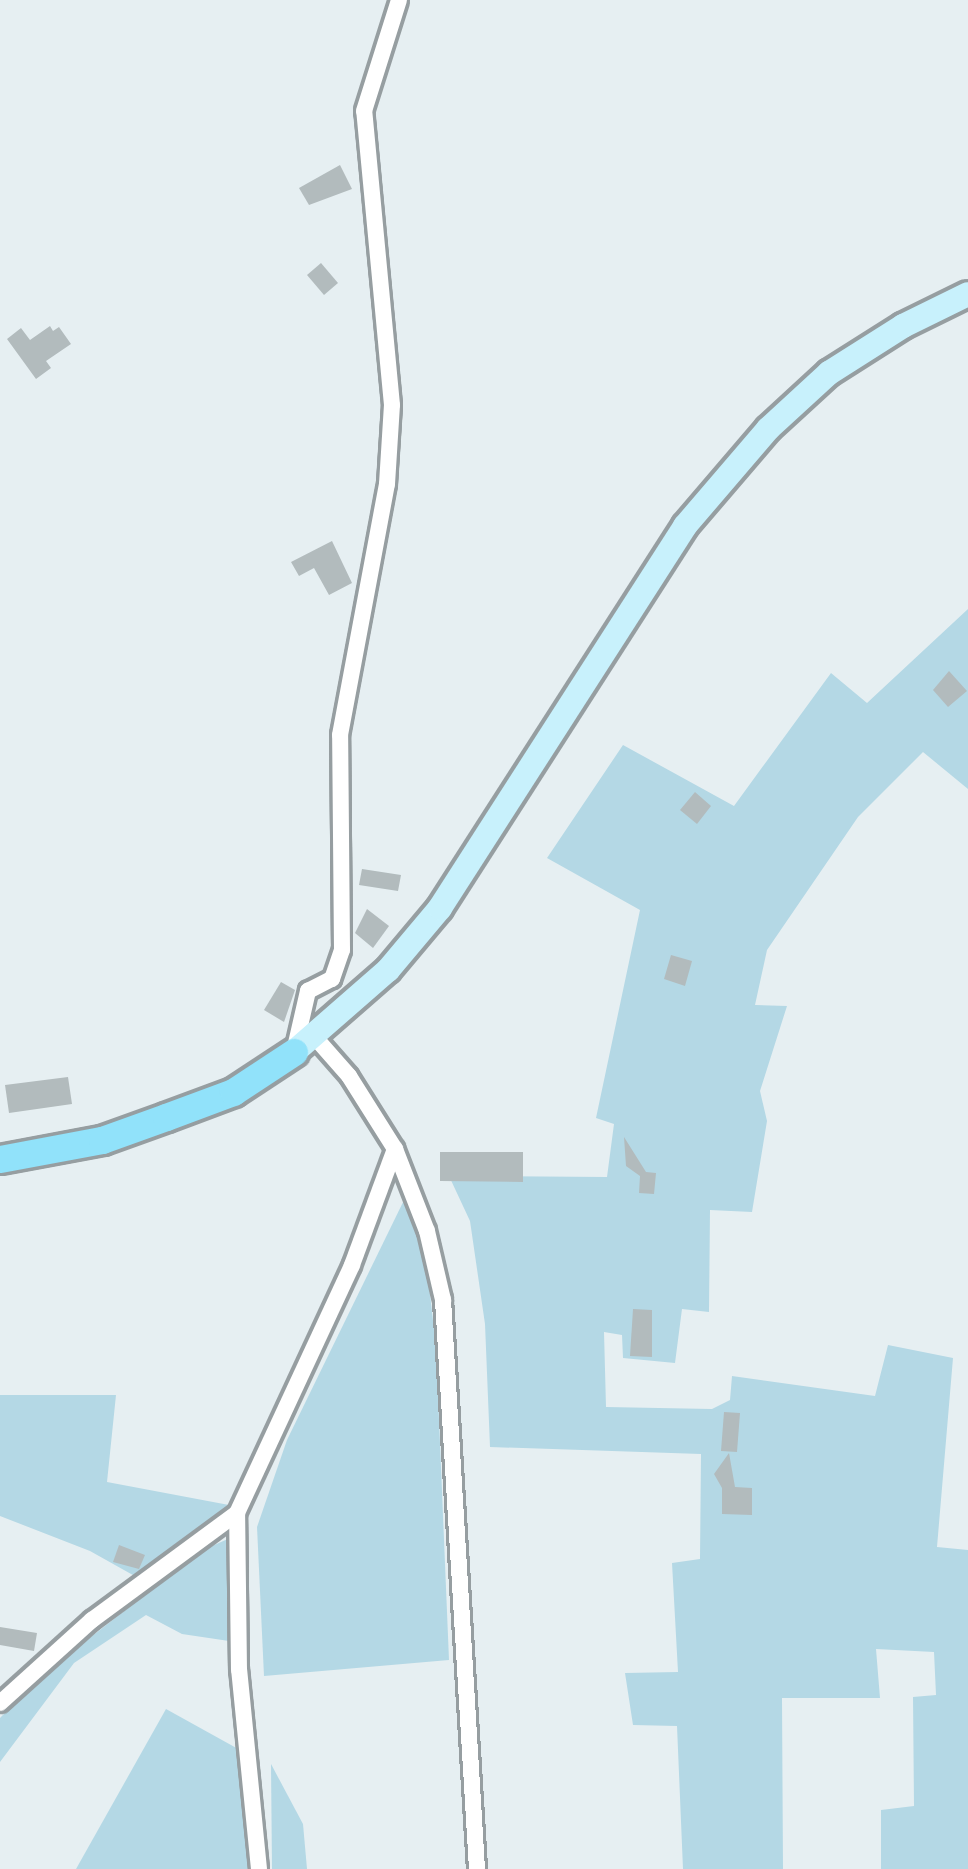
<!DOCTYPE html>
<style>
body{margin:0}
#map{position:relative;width:968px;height:1869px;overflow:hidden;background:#e6eff2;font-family:Lato,sans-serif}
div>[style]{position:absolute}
.green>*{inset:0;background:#b4d8e5}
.building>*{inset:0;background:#b2bbbd}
.roads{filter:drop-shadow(3px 0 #969ea1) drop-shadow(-3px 0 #969ea1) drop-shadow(0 3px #969ea1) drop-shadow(0 -3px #969ea1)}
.minor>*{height:16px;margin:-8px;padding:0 8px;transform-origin:8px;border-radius:8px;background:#fff}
.secondary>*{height:24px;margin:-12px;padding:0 12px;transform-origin:12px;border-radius:12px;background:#c8f1fc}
.primary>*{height:27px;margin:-13.5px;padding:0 13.5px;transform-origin:13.5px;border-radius:13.5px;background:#91e2fa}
span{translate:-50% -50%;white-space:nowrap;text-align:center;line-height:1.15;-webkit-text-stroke:9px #f4fcff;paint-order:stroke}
</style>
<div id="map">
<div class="green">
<i style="clip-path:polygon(968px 609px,968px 789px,923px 752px,858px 817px,767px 950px,755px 1005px,787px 1006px,760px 1091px,767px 1121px,752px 1212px,710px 1210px,709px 1312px,682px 1309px,675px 1363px,623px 1358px,622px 1335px,604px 1332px,606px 1407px,712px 1409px,730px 1400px,732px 1376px,875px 1396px,888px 1345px,953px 1358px,937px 1547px,968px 1550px,968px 1869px,881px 1869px,881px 1810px,914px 1806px,913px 1697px,936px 1695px,934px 1652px,876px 1649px,880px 1698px,782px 1698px,783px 1869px,683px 1869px,677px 1726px,633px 1725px,625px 1673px,678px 1672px,672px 1563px,700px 1559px,701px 1454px,490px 1447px,485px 1324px,470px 1221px,449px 1176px,607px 1177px,614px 1124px,596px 1118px,640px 910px,547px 858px,623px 745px,734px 806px,831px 673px,867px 703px)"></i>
<i style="clip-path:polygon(407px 1194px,425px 1250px,436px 1347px,449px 1660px,264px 1676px,257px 1527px,287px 1440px)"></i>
<i style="clip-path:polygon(0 1395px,116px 1395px,107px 1482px,229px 1505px,140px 1579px,90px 1551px,0 1516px)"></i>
<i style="clip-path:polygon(230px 1538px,229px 1641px,182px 1634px,146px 1615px,74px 1663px,0 1762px,0 1718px,43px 1674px,203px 1550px)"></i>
<i style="clip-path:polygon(166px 1709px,240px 1750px,249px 1869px,76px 1869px)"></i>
<i style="clip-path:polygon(271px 1764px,303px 1824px,307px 1869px,272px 1869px)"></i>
</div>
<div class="building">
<i style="clip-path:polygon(340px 165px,352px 189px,309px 205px,299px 188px)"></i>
<i style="clip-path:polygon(321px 263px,338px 283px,324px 295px,307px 275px)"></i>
<i style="clip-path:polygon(50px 326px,53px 331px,59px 327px,71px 344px,46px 361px,51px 368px,36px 379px,7px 339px,21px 328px,30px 340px)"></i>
<i style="clip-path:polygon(332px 541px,352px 583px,329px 595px,314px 568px,299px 576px,291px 562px)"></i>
<i style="clip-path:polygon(949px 671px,967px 691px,948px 707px,933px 690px)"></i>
<i style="clip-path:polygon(695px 792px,711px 806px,697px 824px,680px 810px)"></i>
<i style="clip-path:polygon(362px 869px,401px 875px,398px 891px,359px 885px)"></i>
<i style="clip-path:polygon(367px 909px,389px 926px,373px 948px,355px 933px)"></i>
<i style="clip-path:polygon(671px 955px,692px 961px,685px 986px,664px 979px)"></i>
<i style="clip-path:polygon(281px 982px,295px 990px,284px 1022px,264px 1010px)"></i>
<i style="clip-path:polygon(68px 1077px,72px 1104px,9px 1113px,5px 1085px)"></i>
<i style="clip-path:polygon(624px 1137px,646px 1172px,656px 1173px,654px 1194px,639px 1193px,640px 1176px,626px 1166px)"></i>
<i style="clip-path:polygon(440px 1152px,523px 1152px,523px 1182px,440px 1181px)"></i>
<i style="clip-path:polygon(633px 1309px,652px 1310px,652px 1357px,630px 1356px)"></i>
<i style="clip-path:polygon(724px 1412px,740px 1413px,737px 1452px,721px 1451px)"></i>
<i style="clip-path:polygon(729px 1453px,735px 1487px,752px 1488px,752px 1515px,722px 1514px,722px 1488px,714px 1474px)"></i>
<i style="clip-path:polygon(119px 1545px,145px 1555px,139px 1569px,113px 1562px)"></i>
<i style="clip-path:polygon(0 1627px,37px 1633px,34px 1651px,0 1645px)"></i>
</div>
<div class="roads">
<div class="minor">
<i style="left:313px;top:1035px;width:55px;rotate:48.7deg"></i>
<i style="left:349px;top:1076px;width:86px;rotate:57.8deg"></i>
<i style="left:395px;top:1149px;width:88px;rotate:68.7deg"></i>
<i style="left:427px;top:1231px;width:71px;rotate:76.9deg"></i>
<i style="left:443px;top:1300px;width:570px;rotate:86.58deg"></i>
<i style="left:294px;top:1052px;width:63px;rotate:-77.1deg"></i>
<i style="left:308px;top:991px;width:27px;rotate:-27deg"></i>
<i style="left:332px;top:979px;width:31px;rotate:-71deg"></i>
<i style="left:342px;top:950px;width:215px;rotate:-90.5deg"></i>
<i style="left:340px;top:735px;width:255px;rotate:-79.4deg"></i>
<i style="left:387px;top:484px;width:79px;rotate:-86.4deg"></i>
<i style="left:392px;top:405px;width:295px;rotate:-95.4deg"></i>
<i style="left:364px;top:111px;width:116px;rotate:-72.5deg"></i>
<i style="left:0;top:1703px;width:124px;rotate:-42.1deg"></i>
<i style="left:92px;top:1620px;width:180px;rotate:-36.4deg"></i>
<i style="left:259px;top:1869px;width:200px;rotate:-95.7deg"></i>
<i style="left:239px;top:1670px;width:157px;rotate:-90.7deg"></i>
<i style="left:237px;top:1513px;width:273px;rotate:-65.1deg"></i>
<i style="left:352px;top:1265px;width:124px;rotate:-69.7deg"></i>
</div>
<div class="secondary">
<i style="left:294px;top:1052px;width:125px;rotate:-41.1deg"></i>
<i style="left:388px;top:970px;width:81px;rotate:-50deg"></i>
<i style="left:440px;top:908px;width:454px;rotate:-57.3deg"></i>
<i style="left:685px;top:526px;width:128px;rotate:-49.4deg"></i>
<i style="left:768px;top:429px;width:83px;rotate:-42.6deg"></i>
<i style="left:829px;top:373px;width:88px;rotate:-32.4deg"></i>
<i style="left:903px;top:326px;width:72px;rotate:-26.2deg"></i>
</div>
<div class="primary">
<i style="left:0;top:1159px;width:104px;rotate:-10.6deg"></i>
<i style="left:102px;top:1140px;width:68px;rotate:-19.8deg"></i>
<i style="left:166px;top:1117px;width:72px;rotate:-20.5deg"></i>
<i style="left:233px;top:1092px;width:73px;rotate:-33.3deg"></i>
</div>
</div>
</div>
